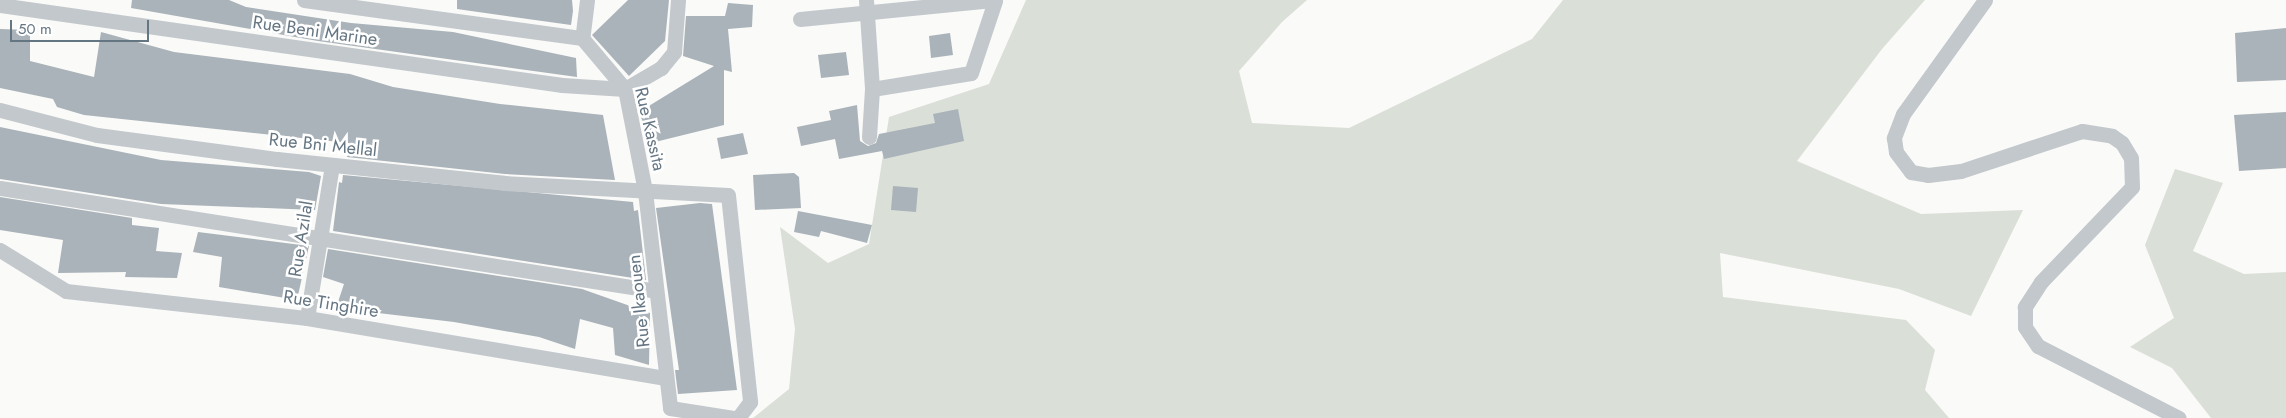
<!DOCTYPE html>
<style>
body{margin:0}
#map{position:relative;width:2286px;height:418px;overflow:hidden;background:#fafaf8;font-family:Jost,sans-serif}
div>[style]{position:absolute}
.green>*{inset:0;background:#dadfd7}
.building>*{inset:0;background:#aab3b9}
.minor>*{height:15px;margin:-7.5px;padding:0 7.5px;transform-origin:7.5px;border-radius:7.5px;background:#c3c8cc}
span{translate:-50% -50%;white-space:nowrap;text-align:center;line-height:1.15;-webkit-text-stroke:5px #fff;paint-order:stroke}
.street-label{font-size:18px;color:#657683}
.scale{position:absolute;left:10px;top:20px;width:139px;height:22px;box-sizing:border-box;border:2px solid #657683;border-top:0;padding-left:6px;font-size:15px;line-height:18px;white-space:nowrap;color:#657683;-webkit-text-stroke:4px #fff;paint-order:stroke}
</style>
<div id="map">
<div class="green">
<i style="clip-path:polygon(1026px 0,1307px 0,1282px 22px,1239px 71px,1252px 123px,1349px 128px,1532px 39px,1563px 0,1925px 0,1882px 49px,1797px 161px,1921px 214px,2023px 210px,1971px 316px,1899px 289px,1720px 253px,1723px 297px,1906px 320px,1935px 350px,1925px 390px,1949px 418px,753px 418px,789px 389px,795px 329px,780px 227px,828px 263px,869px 244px,889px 117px,989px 84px)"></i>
<i style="clip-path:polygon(2175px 169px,2223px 183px,2193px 251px,2244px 274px,2286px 272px,2286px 418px,2211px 418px,2172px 368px,2130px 347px,2174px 318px,2145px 245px)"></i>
</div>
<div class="building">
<i style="clip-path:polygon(132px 0,229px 0,246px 7px,351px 23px,453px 32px,576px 58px,577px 77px,318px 41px,131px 8px)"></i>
<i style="clip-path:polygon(457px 0,572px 0,573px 11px,571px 25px,457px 9px)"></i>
<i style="clip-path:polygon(628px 0,669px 0,665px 41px,629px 76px,592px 35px)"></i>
<i style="clip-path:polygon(728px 3px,753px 5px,752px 27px,728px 29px,732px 72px,724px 70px,724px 125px,651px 143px,639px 112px,714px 66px,683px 56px,686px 16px,725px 16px)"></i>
<i style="clip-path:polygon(2286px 28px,2286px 80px,2237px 82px,2235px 33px)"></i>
<i style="clip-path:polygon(0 29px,30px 30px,30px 61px,94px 77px,101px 32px,174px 52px,350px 74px,393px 87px,500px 104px,603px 115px,615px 180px,505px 174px,347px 157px,349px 143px,84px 115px,57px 107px,53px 99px,0 88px)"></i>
<i style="clip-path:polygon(950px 33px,953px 55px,931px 58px,929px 36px)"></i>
<i style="clip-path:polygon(846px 52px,849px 75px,821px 78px,818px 55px)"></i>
<i style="clip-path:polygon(857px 105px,860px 141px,868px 146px,876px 143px,879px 134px,935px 123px,933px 114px,958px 109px,964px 141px,884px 159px,882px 151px,839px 159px,835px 139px,801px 146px,797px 127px,831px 120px,829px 111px)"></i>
<i style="clip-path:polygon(2286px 112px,2286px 168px,2239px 171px,2234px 115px)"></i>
<i style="clip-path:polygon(0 127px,161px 160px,309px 172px,321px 176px,315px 210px,161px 204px,0 179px)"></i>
<i style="clip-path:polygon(743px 133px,748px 154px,721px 159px,717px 138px)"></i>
<i style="clip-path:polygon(794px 173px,799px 177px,801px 208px,755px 210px,753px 175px)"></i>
<i style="clip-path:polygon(343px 175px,633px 202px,634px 211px,638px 210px,646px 280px,333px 231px,339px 182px,342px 183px)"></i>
<i style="clip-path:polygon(893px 186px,918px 188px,916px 212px,891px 210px)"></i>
<i style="clip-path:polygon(0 197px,132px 218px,132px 225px,159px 228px,156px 251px,182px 253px,177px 278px,125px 277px,126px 272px,58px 273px,63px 240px,0 230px)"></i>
<i style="clip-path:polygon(700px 203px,712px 204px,737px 390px,678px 394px,675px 370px,679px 370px,656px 208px)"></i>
<i style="clip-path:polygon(798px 211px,872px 225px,867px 243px,821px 231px,819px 237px,794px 232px)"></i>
<i style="clip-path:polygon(198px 232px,309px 246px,297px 300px,219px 287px,222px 257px,193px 252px)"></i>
<i style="clip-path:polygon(328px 249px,582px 289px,650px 313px,649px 365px,615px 355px,613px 328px,580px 319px,575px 349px,539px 337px,454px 322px,336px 308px,344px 284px,323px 277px)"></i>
</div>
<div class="minor">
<i style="left:304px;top:0;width:281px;rotate:7.8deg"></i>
<i style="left:587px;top:0;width:38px;rotate:97deg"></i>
<i style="left:582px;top:38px;width:67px;rotate:49.9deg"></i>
<i style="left:625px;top:89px;width:104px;rotate:78.9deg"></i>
<i style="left:645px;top:191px;width:218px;rotate:83.4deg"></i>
<i style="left:670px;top:408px;width:64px;rotate:9deg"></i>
<i style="left:866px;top:0;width:89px;rotate:86.1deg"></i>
<i style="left:872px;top:89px;width:48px;rotate:93.6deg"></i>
<i style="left:1985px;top:0;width:140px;rotate:125.7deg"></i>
<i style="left:1903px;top:114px;width:26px;rotate:111deg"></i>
<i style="left:1894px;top:138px;width:14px;rotate:82deg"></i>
<i style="left:1896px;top:152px;width:25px;rotate:53deg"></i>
<i style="left:1911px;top:172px;width:17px;rotate:10deg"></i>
<i style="left:1928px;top:175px;width:33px;rotate:-7deg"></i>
<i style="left:1961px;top:171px;width:127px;rotate:-18.3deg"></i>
<i style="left:2082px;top:131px;width:30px;rotate:9deg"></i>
<i style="left:2112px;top:136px;width:12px;rotate:35deg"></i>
<i style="left:2122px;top:143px;width:17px;rotate:59deg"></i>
<i style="left:2131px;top:158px;width:29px;rotate:88deg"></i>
<i style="left:2132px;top:187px;width:132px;rotate:133.8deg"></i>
<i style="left:2041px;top:282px;width:30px;rotate:123deg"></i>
<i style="left:2025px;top:307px;width:20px;rotate:90deg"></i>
<i style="left:2025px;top:327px;width:23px;rotate:56deg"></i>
<i style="left:2038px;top:346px;width:158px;rotate:27.1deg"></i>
<i style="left:0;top:5px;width:568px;rotate:8.1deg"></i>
<i style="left:562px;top:85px;width:63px;rotate:3.6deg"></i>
<i style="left:625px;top:89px;width:42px;rotate:-30.3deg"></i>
<i style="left:661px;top:68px;width:21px;rotate:-51deg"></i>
<i style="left:674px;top:52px;width:52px;rotate:-85.6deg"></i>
<i style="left:800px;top:19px;width:196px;rotate:-5.6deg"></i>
<i style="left:872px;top:89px;width:100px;rotate:-9.2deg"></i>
<i style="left:971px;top:73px;width:76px;rotate:-71.6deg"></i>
<i style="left:0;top:110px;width:100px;rotate:14.5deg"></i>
<i style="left:97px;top:135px;width:182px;rotate:7.6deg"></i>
<i style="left:277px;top:159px;width:228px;rotate:6deg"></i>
<i style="left:504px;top:183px;width:224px;rotate:3.1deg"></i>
<i style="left:728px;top:195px;width:208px;rotate:83.9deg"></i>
<i style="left:750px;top:402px;width:20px;rotate:127deg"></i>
<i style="left:0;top:188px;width:664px;rotate:8.92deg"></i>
<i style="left:0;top:250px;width:78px;rotate:31.8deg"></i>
<i style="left:66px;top:291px;width:243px;rotate:6.4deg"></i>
<i style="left:307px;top:318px;width:364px;rotate:9.5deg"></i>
<i style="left:307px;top:318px;width:155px;rotate:-80.7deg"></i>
</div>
<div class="street-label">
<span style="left:315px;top:31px;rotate:8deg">Rue Beni Marine</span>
<span style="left:650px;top:129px;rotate:77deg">Rue Kassita</span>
<span style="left:323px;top:145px;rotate:6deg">Rue Bni Mellal</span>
<span style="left:301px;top:239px;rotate:-81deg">Rue Azilal</span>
<span style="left:639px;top:301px;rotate:-96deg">Rue Ikaouen</span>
<span style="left:331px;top:304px;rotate:9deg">Rue Tinghire</span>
</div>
<div class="scale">50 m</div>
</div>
